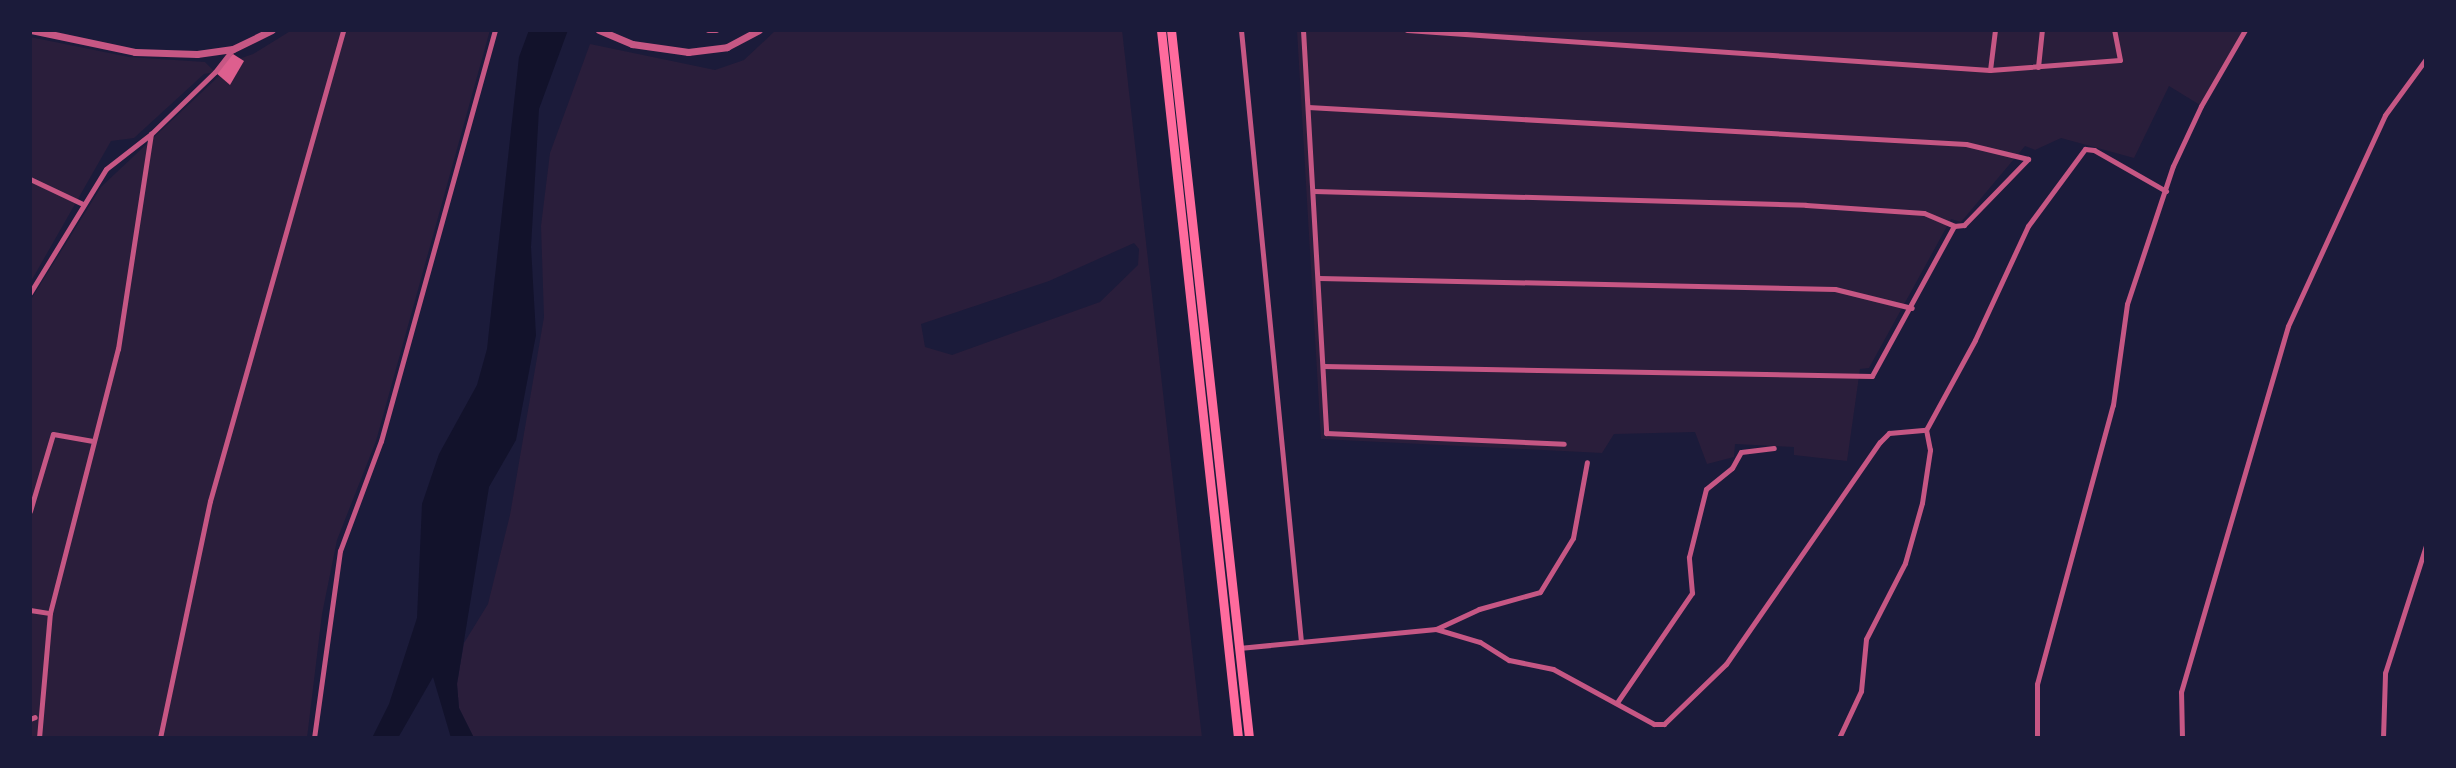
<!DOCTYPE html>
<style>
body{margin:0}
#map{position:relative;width:2456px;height:768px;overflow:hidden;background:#1b1b3a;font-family:Roboto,sans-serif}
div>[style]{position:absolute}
.green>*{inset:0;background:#2a1e3b}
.water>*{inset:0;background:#12122b}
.building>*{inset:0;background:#dd5f8e}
.minor>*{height:5px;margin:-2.5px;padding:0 2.5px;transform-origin:2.5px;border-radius:2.5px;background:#c65784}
.tertiary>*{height:7px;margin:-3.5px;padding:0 3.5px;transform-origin:3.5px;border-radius:3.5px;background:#c65784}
.primary>*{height:9px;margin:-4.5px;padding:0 4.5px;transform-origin:4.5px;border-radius:4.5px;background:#ff6b9d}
span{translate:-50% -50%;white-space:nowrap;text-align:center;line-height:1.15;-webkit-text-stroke:5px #1b1b3a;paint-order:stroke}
.frame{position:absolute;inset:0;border:32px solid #1b1b3a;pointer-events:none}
</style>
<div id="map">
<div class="green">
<i style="clip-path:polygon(292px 30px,490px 30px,376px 441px,337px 540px,322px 614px,307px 738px,30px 738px,30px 301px,101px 187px,236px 60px,253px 54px)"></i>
<i style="clip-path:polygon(evenodd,776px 30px,1122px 30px,1202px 738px,474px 738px,459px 708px,457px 684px,464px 643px,488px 604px,510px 515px,544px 317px,541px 226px,550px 153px,590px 44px,715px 70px,744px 60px,776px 30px,1134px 243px,1139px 249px,1138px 265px,1100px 302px,952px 355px,925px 347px,921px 324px,1049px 281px,1134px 243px)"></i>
<i style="clip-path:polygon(1297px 30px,2247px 30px,2200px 105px,2169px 86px,2134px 158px,2061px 138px,2035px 150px,2025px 146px,1961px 222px,1951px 219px,1869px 368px,1860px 369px,1847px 461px,1794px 455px,1794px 447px,1735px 444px,1734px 457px,1707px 464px,1695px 432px,1614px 434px,1602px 453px,1321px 439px)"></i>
<i style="clip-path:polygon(30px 37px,129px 57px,205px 62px,215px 72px,204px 74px,134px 138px,111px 141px,30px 283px)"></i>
</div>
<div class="water">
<i style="clip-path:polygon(529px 30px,568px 30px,539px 109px,531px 247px,536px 335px,516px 440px,489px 487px,457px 684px,459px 708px,474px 738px,451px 738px,433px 677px,398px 738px,372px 738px,389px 704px,417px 618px,422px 504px,439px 454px,477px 385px,487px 349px,519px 57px)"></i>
</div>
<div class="building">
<i style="clip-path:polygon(233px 54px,244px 61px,230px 85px,215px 72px)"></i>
</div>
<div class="minor">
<i style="left:708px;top:30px;width:8px"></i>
<i style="left:1241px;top:30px;width:615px;rotate:84.4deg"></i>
<i style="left:1303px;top:30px;width:404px;rotate:86.7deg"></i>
<i style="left:1326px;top:433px;width:238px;rotate:2.6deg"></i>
<i style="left:1407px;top:30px;width:584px;rotate:3.92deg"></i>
<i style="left:1990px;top:70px;width:130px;rotate:-4.4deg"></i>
<i style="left:2120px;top:60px;width:31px;rotate:-101deg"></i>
<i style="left:2038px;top:67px;width:37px;rotate:-84deg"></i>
<i style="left:1990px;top:70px;width:40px;rotate:-82.9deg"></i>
<i style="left:1308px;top:107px;width:659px;rotate:3.22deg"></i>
<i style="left:1966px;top:144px;width:64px;rotate:13.6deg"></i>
<i style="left:2028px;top:159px;width:92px;rotate:134.1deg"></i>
<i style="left:1964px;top:225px;width:10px;rotate:174deg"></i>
<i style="left:30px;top:179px;width:59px;rotate:25.3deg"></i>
<i style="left:1314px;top:191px;width:492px;rotate:1.6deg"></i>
<i style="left:1806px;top:205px;width:118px;rotate:3.9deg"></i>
<i style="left:1924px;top:213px;width:33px;rotate:23deg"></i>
<i style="left:1954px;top:226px;width:171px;rotate:118.7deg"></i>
<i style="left:1872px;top:376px;width:549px;rotate:-178.96deg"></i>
<i style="left:1319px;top:278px;width:516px;rotate:1.22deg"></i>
<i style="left:1835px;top:289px;width:79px;rotate:13.9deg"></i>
<i style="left:30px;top:293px;width:145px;rotate:-58.5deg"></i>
<i style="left:106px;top:169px;width:57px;rotate:-37.9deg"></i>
<i style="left:30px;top:511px;width:80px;rotate:-73.4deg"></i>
<i style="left:53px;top:434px;width:39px;rotate:10deg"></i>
<i style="left:30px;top:610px;width:20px;rotate:9deg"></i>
<i style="left:1436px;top:629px;width:47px;rotate:-24.9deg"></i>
<i style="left:1479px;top:609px;width:63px;rotate:-15.6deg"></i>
<i style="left:1540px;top:592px;width:63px;rotate:-58.6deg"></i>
<i style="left:1573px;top:538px;width:77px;rotate:-79.6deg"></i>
<i style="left:1239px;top:648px;width:198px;rotate:-5.5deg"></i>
<i style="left:1436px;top:629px;width:46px;rotate:16.5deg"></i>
<i style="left:1480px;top:642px;width:34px;rotate:32deg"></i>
<i style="left:1509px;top:660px;width:45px;rotate:11.6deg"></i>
<i style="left:1553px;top:669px;width:115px;rotate:28.6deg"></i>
<i style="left:1654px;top:724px;width:10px"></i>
<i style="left:1664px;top:724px;width:86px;rotate:-44.1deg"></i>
<i style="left:1726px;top:664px;width:270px;rotate:-55.3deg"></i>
<i style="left:1880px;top:442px;width:13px;rotate:-45deg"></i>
<i style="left:1889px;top:433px;width:37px;rotate:-5deg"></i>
<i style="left:1618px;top:701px;width:131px;rotate:-55.6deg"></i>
<i style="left:1692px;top:593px;width:36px;rotate:-95deg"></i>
<i style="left:1689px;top:557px;width:70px;rotate:-76deg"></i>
<i style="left:1706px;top:489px;width:33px;rotate:-39deg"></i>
<i style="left:1732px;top:468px;width:18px;rotate:-61deg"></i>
<i style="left:1741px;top:452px;width:33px;rotate:-7deg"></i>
<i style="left:30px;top:719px;width:5px;rotate:-22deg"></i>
<i style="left:39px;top:738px;width:125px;rotate:-85deg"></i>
<i style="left:50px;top:613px;width:273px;rotate:-75.6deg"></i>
<i style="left:118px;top:349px;width:218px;rotate:-81.3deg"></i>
<i style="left:151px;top:134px;width:89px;rotate:-44.1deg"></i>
<i style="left:215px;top:72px;width:29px;rotate:-52deg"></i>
<i style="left:160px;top:738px;width:242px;rotate:-78.1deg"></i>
<i style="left:210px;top:501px;width:489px;rotate:-74.2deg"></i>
<i style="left:314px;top:738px;width:189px;rotate:-82.1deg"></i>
<i style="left:340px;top:551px;width:117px;rotate:-69.6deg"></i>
<i style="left:381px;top:441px;width:427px;rotate:-74.5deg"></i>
<i style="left:1839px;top:738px;width:52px;rotate:-64.9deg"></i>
<i style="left:1861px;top:691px;width:52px;rotate:-84.5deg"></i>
<i style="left:1866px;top:639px;width:85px;rotate:-62.8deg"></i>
<i style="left:1905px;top:563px;width:62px;rotate:-74.2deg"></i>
<i style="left:1922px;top:503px;width:54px;rotate:-81.4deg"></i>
<i style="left:1930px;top:450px;width:20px;rotate:-101deg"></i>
<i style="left:1926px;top:430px;width:102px;rotate:-61.4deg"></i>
<i style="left:1975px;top:340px;width:126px;rotate:-65.1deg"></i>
<i style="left:2028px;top:226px;width:96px;rotate:-53.5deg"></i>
<i style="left:2085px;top:149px;width:9px;rotate:6deg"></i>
<i style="left:2094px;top:150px;width:83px;rotate:29.7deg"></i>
<i style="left:2037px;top:738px;width:54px;rotate:-90deg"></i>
<i style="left:2037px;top:684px;width:289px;rotate:-74.8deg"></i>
<i style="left:2113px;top:405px;width:102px;rotate:-82.1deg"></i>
<i style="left:2127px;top:304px;width:145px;rotate:-71.6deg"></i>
<i style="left:2173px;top:166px;width:66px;rotate:-65deg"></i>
<i style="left:2201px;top:106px;width:88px;rotate:-59.9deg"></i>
<i style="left:2182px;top:738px;width:46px;rotate:-91.2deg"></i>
<i style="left:2181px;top:692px;width:381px;rotate:-73.7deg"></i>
<i style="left:2288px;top:326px;width:232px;rotate:-65.3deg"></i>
<i style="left:2385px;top:115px;width:69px;rotate:-53.8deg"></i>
<i style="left:2383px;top:738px;width:65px;rotate:-88.2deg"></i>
<i style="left:2385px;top:673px;width:134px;rotate:-72.2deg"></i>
</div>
<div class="tertiary">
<i style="left:31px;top:30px;width:106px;rotate:11.9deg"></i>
<i style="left:135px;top:52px;width:62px;rotate:1.8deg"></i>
<i style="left:197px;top:54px;width:36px;rotate:-8deg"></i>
<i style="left:233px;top:49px;width:43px;rotate:-26deg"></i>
<i style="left:599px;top:30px;width:36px;rotate:23deg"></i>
<i style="left:632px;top:44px;width:57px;rotate:8.1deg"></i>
<i style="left:688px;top:52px;width:39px;rotate:-7deg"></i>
<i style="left:727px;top:47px;width:36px;rotate:-28deg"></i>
</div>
<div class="primary">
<i style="left:1161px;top:30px;width:712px;rotate:83.79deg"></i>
<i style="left:1171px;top:30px;width:712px;rotate:83.71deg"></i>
</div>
<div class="frame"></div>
</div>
